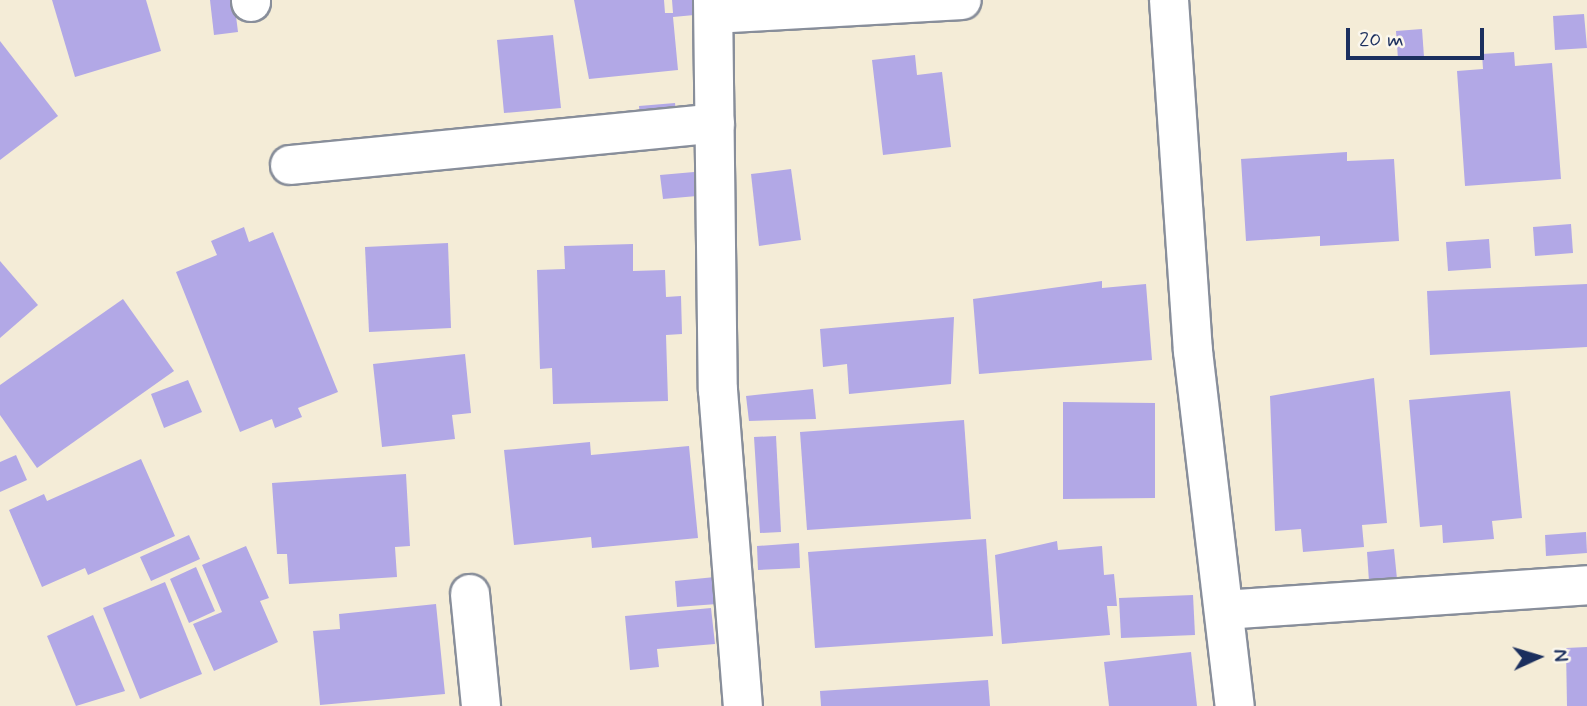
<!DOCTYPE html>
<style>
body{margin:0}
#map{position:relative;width:1587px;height:706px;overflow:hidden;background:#f4ecd7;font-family:Mynerve,sans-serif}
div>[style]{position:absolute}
.building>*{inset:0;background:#b2a8e6}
.roads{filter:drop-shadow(2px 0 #888e9a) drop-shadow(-2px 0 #888e9a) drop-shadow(0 2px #888e9a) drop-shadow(0 -2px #888e9a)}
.minor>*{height:38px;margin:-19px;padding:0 19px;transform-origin:19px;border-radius:19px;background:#fff}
span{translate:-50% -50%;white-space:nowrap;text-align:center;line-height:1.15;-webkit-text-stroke:7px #fbf7ec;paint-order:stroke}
.north{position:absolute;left:1503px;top:622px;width:70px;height:70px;-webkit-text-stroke:5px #fbf7ec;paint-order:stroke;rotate:86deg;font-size:19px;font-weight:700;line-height:28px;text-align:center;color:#1b2f5e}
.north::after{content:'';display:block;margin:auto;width:24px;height:32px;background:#1b2f5e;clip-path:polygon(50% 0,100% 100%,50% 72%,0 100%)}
.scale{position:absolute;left:1346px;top:28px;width:138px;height:32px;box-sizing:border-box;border:4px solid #1b2f5e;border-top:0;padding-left:9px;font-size:21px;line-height:24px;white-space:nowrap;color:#1b2f5e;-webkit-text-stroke:5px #fbf7ec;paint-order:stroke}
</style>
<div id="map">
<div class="building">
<i style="clip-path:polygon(52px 0,146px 0,161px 51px,75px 77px)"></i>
<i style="clip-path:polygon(210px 0,234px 0,238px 32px,214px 35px)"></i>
<i style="clip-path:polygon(574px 0,664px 0,665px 13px,673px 13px,672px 0,703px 0,705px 14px,673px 17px,678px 70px,589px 79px)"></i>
<i style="clip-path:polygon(1584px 14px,1587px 48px,1555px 50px,1553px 16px)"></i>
<i style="clip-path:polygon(1422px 29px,1424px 57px,1398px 59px,1396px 31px)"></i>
<i style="clip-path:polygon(553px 35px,561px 108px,504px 113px,497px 40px)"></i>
<i style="clip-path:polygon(0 41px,58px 116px,0 160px)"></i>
<i style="clip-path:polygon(1514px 52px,1515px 66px,1552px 63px,1561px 179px,1465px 186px,1457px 71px,1483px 69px,1482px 54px)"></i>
<i style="clip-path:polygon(915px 55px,917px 75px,942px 72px,951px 147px,883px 155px,872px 60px)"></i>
<i style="clip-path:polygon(675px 103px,677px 124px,641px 128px,639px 106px)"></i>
<i style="clip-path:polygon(1347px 152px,1347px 161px,1394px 159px,1399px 241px,1320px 246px,1320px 236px,1246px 241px,1241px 159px)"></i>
<i style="clip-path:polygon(791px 169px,801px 240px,759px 246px,751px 174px)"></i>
<i style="clip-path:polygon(694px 172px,697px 196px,663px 199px,660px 175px)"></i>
<i style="clip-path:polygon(1571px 224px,1573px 253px,1535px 256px,1533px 227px)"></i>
<i style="clip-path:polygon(244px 227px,249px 242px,273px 232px,338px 392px,298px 408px,302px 417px,275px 428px,272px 419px,240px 432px,176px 272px,217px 255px,211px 241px)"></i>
<i style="clip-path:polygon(1489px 239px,1491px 268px,1448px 271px,1446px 242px)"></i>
<i style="clip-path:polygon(448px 243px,451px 328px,369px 332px,365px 247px)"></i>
<i style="clip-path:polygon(633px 244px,633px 271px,665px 270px,666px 297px,681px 296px,682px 334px,666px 335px,668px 401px,553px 404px,552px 368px,540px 369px,537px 270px,565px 269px,564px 246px)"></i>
<i style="clip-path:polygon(0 261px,38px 305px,0 338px)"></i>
<i style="clip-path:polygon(1102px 281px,1102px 288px,1146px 284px,1152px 360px,979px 374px,973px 299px)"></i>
<i style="clip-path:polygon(1587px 284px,1587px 347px,1430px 355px,1427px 291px)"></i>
<i style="clip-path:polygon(123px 299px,174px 371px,37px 468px,0 415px,0 385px)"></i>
<i style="clip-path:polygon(954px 317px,951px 384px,849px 394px,847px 364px,823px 367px,820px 329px)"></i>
<i style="clip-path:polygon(465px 354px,471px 413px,452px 415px,455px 439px,382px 447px,373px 364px)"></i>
<i style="clip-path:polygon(1374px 378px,1387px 523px,1362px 525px,1364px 547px,1303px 552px,1301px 529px,1275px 531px,1270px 396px)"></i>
<i style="clip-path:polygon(188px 380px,202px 412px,164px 428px,151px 394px)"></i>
<i style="clip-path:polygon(813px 389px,816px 419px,749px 421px,746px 396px)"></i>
<i style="clip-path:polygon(1510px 391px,1522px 518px,1492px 521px,1494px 539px,1443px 543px,1442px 525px,1420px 527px,1409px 400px)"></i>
<i style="clip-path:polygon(1063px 402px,1155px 403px,1155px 498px,1063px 499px)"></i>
<i style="clip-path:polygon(964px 420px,971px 519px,807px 530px,800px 432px)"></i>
<i style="clip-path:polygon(776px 436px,781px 532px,760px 533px,754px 437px)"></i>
<i style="clip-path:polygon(590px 442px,591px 455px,689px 446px,698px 538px,592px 548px,591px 537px,514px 545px,504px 450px)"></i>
<i style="clip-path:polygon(16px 455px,27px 480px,0 492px,0 462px)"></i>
<i style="clip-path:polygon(141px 459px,175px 536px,88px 575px,85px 568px,42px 587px,9px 510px,44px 494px,47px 501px)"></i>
<i style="clip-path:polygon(406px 474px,410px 546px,395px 547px,397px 577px,289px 584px,287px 554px,277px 554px,272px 483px)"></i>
<i style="clip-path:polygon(1586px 532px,1587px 553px,1546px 556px,1545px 535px)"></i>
<i style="clip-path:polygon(189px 535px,200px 559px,151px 581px,140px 557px)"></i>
<i style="clip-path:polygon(986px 539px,993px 636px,815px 648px,808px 552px)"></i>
<i style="clip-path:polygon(1057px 541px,1058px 550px,1102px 546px,1104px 575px,1114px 574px,1117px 606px,1107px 606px,1110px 635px,1002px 644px,995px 555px)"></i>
<i style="clip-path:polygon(799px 543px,800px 568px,758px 570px,757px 546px)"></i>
<i style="clip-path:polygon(246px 546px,269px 598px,260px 601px,278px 642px,214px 671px,193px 624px,222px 612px,202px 565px)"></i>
<i style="clip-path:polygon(1394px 549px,1397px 579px,1369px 581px,1367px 552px)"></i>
<i style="clip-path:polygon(196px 567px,215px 611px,189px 623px,170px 579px)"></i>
<i style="clip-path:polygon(715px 577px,717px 604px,677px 607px,675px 581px)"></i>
<i style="clip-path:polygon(165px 582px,202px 674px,140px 699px,103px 608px)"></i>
<i style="clip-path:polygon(1193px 595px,1195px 635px,1121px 638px,1119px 598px)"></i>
<i style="clip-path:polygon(436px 604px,445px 694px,320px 705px,313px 631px,340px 629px,339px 614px)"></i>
<i style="clip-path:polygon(711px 608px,715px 644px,657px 649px,659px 667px,630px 670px,625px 616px)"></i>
<i style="clip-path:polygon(93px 615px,125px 691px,76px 706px,47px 636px)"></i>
<i style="clip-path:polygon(1587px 647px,1587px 706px,1567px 706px,1566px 648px)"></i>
<i style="clip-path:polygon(1191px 652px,1197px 706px,1109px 706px,1104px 662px)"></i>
<i style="clip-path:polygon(988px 680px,990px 706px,821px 706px,820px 691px)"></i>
</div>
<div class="roads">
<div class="minor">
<i style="left:251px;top:0;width:2px;rotate:90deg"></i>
<i style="left:713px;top:0;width:390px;rotate:89.3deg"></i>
<i style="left:718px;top:390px;width:317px;rotate:85.5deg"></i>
<i style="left:1169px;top:0;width:352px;rotate:86.1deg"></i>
<i style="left:1193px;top:351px;width:357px;rotate:83.3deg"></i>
<i style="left:714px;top:14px;width:248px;rotate:-3.2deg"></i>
<i style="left:290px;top:165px;width:427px;rotate:-5.6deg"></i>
<i style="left:470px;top:594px;width:113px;rotate:84.4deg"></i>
<i style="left:1224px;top:610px;width:364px;rotate:-3.9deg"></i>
</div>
</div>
<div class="north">N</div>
<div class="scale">20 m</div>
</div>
